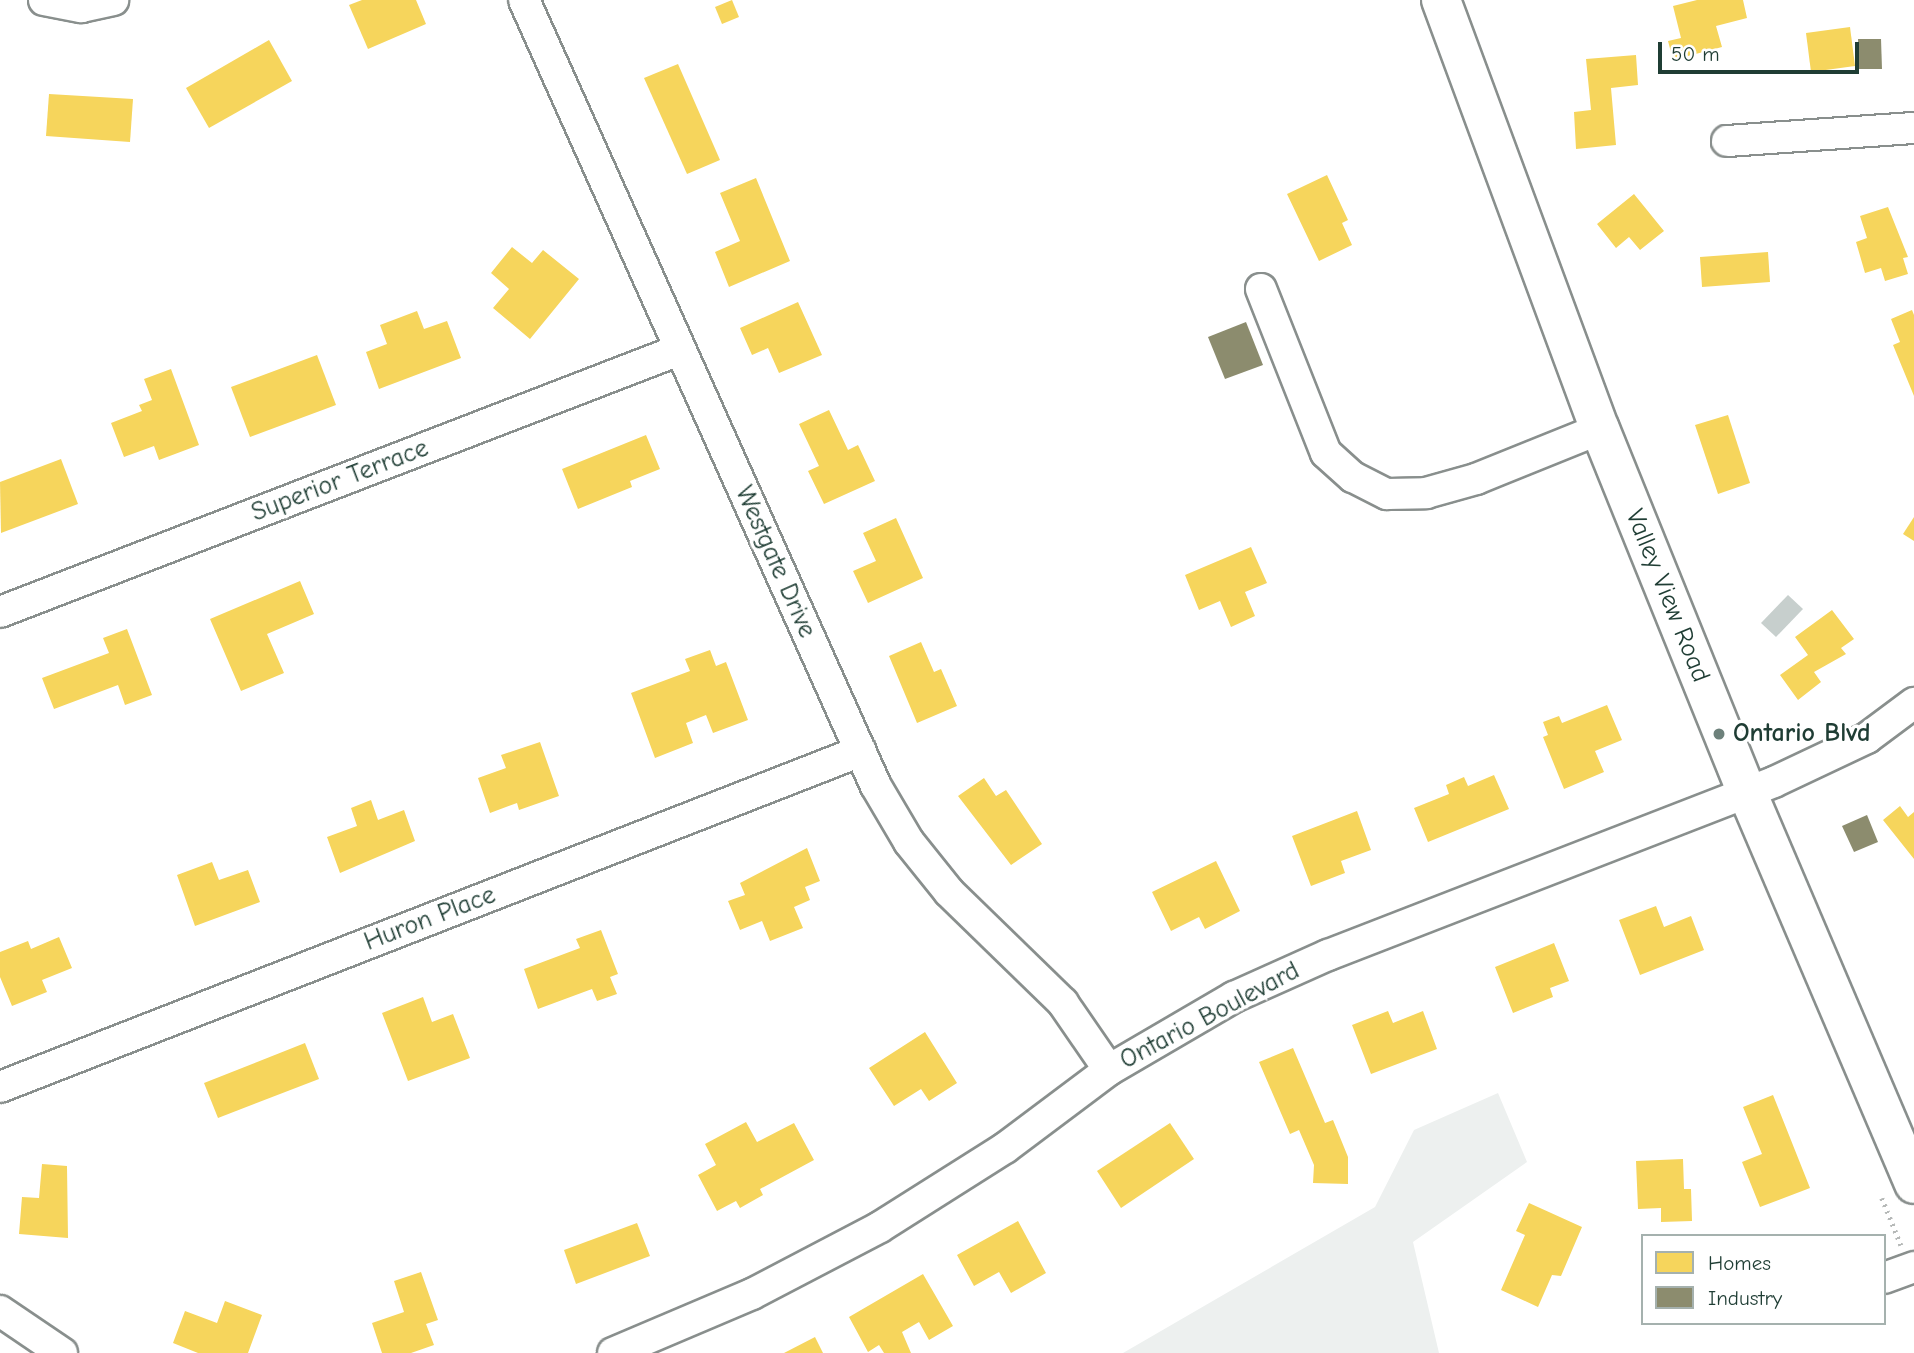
<!DOCTYPE html>
<style>
body{margin:0}
#map{position:relative;width:1914px;height:1353px;overflow:hidden;background:#fff;font-family:"Comic Neue",sans-serif}
div>[style]{position:absolute}
.built>*{inset:0;background:#edf0ef}
.water>*{inset:0;background:#c7cfcd}
.homes>*{inset:0;background:#f6d55c}
.industry>*{inset:0;background:#8c8c6e}
.path>*{height:4.5px;margin-top:-2.25px;transform-origin:0;background:repeating-linear-gradient(90deg,#b6b9b8 0 2px,transparent 0 7px)}
.roads{filter:drop-shadow(2px 0 #898f8d) drop-shadow(-2px 0 #898f8d) drop-shadow(0 2px #898f8d) drop-shadow(0 -2px #898f8d)}
.minor>*{height:30px;margin:-15px;padding:0 15px;transform-origin:15px;border-radius:15px;background:#fff}
.secondary>*{height:38px;margin:-19px;padding:0 19px;transform-origin:19px;border-radius:19px;background:#fff}
.dots>*{width:19px;height:19px;translate:-50% -50%;box-sizing:border-box;border:4px solid #fff;border-radius:50%}
span{translate:-50% -50%;white-space:nowrap;text-align:center;line-height:1.15;-webkit-text-stroke:7px #fff;paint-order:stroke}
.street-label{font-size:26px;color:#1f3d34}
.poi-label{font-size:26px;color:#1f3d34;font-weight:700}
.left{translate:0 -50%;text-align:left}
.legend{position:absolute;left:1641px;top:1234px;width:245px;height:91px;box-sizing:border-box;background:#fff;border:2px solid #a5b1ae;margin:0;padding:9px 12px;list-style:none;font-size:21px;color:#1f3d34}
.legend li{display:flex;align-items:center;gap:14px;height:35px}
.legend b{width:35px;border:2px solid #a5b1ae}
.scale{position:absolute;left:1658px;top:42px;width:201px;height:32px;box-sizing:border-box;border:4px solid #1f3d34;border-top:0;padding-left:9px;font-size:21px;line-height:24px;white-space:nowrap;color:#1f3d34;-webkit-text-stroke:5px #fff;paint-order:stroke}
</style>
<div id="map">
<div class="built">
<i style="clip-path:polygon(1498px 1093px,1527px 1162px,1413px 1242px,1439px 1353px,1123px 1353px,1375px 1207px,1414px 1130px)"></i>
</div>
<div class="water">
<i style="clip-path:polygon(1788px 595px,1803px 609px,1776px 637px,1761px 623px)"></i>
</div>
<div class="homes">
<i style="clip-path:polygon(362px 0,416px 0,426px 24px,368px 49px,349px 5px)"></i>
<i style="clip-path:polygon(732px 0,739px 17px,722px 24px,715px 7px)"></i>
<i style="clip-path:polygon(1697px 0,1743px 0,1747px 18px,1716px 26px,1722px 47px,1673px 60px,1668px 41px,1681px 38px,1673px 6px)"></i>
<i style="clip-path:polygon(1850px 27px,1855px 66px,1811px 72px,1806px 33px)"></i>
<i style="clip-path:polygon(269px 40px,292px 81px,209px 128px,186px 88px)"></i>
<i style="clip-path:polygon(1636px 55px,1638px 85px,1611px 88px,1616px 145px,1576px 149px,1574px 112px,1591px 110px,1586px 59px)"></i>
<i style="clip-path:polygon(678px 64px,720px 160px,687px 174px,644px 78px)"></i>
<i style="clip-path:polygon(49px 94px,133px 99px,130px 142px,46px 136px)"></i>
<i style="clip-path:polygon(1327px 175px,1348px 220px,1342px 223px,1352px 245px,1319px 261px,1287px 194px)"></i>
<i style="clip-path:polygon(756px 178px,790px 261px,729px 287px,715px 252px,740px 241px,720px 193px)"></i>
<i style="clip-path:polygon(1634px 194px,1664px 231px,1640px 250px,1629px 237px,1616px 248px,1597px 224px)"></i>
<i style="clip-path:polygon(1888px 207px,1908px 257px,1903px 258px,1908px 274px,1885px 281px,1881px 268px,1865px 273px,1856px 242px,1867px 238px,1860px 216px)"></i>
<i style="clip-path:polygon(512px 247px,532px 263px,543px 250px,579px 279px,530px 339px,493px 308px,509px 289px,491px 273px)"></i>
<i style="clip-path:polygon(1768px 252px,1770px 282px,1702px 287px,1700px 257px)"></i>
<i style="clip-path:polygon(798px 302px,822px 355px,779px 373px,768px 348px,752px 355px,740px 328px)"></i>
<i style="clip-path:polygon(1912px 310px,1914px 315px,1914px 396px,1893px 345px,1900px 342px,1891px 319px)"></i>
<i style="clip-path:polygon(417px 311px,424px 329px,447px 321px,461px 358px,379px 389px,366px 352px,387px 344px,380px 325px)"></i>
<i style="clip-path:polygon(317px 355px,336px 405px,250px 437px,231px 387px)"></i>
<i style="clip-path:polygon(171px 369px,199px 445px,159px 460px,154px 446px,124px 457px,111px 423px,142px 411px,139px 405px,152px 400px,144px 379px)"></i>
<i style="clip-path:polygon(829px 410px,848px 450px,858px 445px,875px 481px,824px 504px,808px 471px,819px 466px,799px 424px)"></i>
<i style="clip-path:polygon(1728px 415px,1750px 483px,1718px 494px,1695px 425px)"></i>
<i style="clip-path:polygon(646px 435px,660px 469px,630px 481px,632px 487px,578px 509px,562px 469px)"></i>
<i style="clip-path:polygon(61px 459px,78px 504px,1px 533px,0 482px)"></i>
<i style="clip-path:polygon(1914px 517px,1914px 541px,1903px 534px)"></i>
<i style="clip-path:polygon(896px 518px,923px 578px,868px 603px,853px 571px,876px 561px,863px 533px)"></i>
<i style="clip-path:polygon(1251px 547px,1267px 583px,1245px 592px,1255px 616px,1231px 627px,1220px 601px,1199px 610px,1185px 575px)"></i>
<i style="clip-path:polygon(300px 581px,314px 614px,267px 634px,284px 673px,241px 691px,210px 619px)"></i>
<i style="clip-path:polygon(1832px 610px,1854px 639px,1841px 648px,1846px 654px,1814px 672px,1821px 682px,1798px 700px,1780px 675px,1808px 655px,1795px 637px)"></i>
<i style="clip-path:polygon(127px 629px,152px 695px,125px 705px,118px 685px,54px 709px,42px 678px,109px 653px,103px 638px)"></i>
<i style="clip-path:polygon(921px 642px,934px 672px,941px 669px,957px 706px,917px 723px,889px 656px)"></i>
<i style="clip-path:polygon(710px 650px,716px 666px,726px 662px,748px 720px,713px 733px,706px 715px,686px 723px,693px 743px,655px 758px,631px 693px,690px 671px,685px 659px)"></i>
<i style="clip-path:polygon(1607px 705px,1622px 740px,1595px 751px,1604px 772px,1564px 789px,1543px 737px,1548px 735px,1543px 722px,1559px 716px,1562px 723px)"></i>
<i style="clip-path:polygon(540px 742px,559px 796px,519px 810px,517px 803px,490px 813px,478px 778px,506px 768px,501px 755px)"></i>
<i style="clip-path:polygon(1494px 775px,1509px 809px,1428px 842px,1414px 808px,1449px 794px,1446px 785px,1464px 777px,1468px 786px)"></i>
<i style="clip-path:polygon(984px 778px,996px 796px,1006px 790px,1042px 844px,1011px 865px,958px 796px)"></i>
<i style="clip-path:polygon(371px 800px,378px 820px,404px 810px,415px 841px,340px 873px,327px 837px,357px 826px,351px 808px)"></i>
<i style="clip-path:polygon(1900px 806px,1908px 817px,1914px 812px,1914px 859px,1883px 820px)"></i>
<i style="clip-path:polygon(1357px 811px,1371px 850px,1341px 861px,1345px 873px,1311px 886px,1292px 836px)"></i>
<i style="clip-path:polygon(807px 848px,820px 881px,805px 887px,810px 900px,794px 907px,803px 928px,770px 941px,762px 921px,740px 930px,728px 901px,745px 895px,740px 883px)"></i>
<i style="clip-path:polygon(1216px 861px,1240px 911px,1205px 929px,1199px 917px,1171px 931px,1152px 892px)"></i>
<i style="clip-path:polygon(212px 862px,219px 880px,248px 870px,260px 902px,195px 926px,177px 875px)"></i>
<i style="clip-path:polygon(1656px 906px,1664px 927px,1691px 916px,1704px 950px,1640px 975px,1619px 920px)"></i>
<i style="clip-path:polygon(601px 930px,618px 974px,610px 977px,617px 994px,597px 1001px,592px 989px,538px 1009px,524px 969px,580px 948px,576px 939px)"></i>
<i style="clip-path:polygon(59px 937px,72px 968px,42px 980px,47px 992px,12px 1006px,0 977px,0 952px,28px 941px,31px 949px)"></i>
<i style="clip-path:polygon(1554px 943px,1569px 981px,1550px 988px,1553px 997px,1513px 1013px,1495px 967px)"></i>
<i style="clip-path:polygon(423px 997px,432px 1022px,453px 1014px,470px 1058px,408px 1081px,382px 1013px)"></i>
<i style="clip-path:polygon(1388px 1011px,1393px 1023px,1423px 1011px,1437px 1049px,1371px 1074px,1352px 1025px)"></i>
<i style="clip-path:polygon(925px 1032px,957px 1083px,929px 1101px,921px 1089px,894px 1106px,869px 1068px)"></i>
<i style="clip-path:polygon(305px 1043px,319px 1079px,218px 1118px,204px 1083px)"></i>
<i style="clip-path:polygon(1293px 1048px,1325px 1123px,1333px 1120px,1348px 1157px,1348px 1184px,1313px 1183px,1314px 1165px,1299px 1130px,1290px 1134px,1259px 1062px)"></i>
<i style="clip-path:polygon(1773px 1095px,1810px 1188px,1760px 1207px,1742px 1162px,1762px 1154px,1743px 1107px)"></i>
<i style="clip-path:polygon(746px 1122px,757px 1142px,794px 1123px,814px 1160px,760px 1189px,763px 1195px,740px 1208px,736px 1201px,717px 1211px,698px 1175px,716px 1165px,705px 1144px)"></i>
<i style="clip-path:polygon(1170px 1123px,1194px 1159px,1121px 1208px,1097px 1171px)"></i>
<i style="clip-path:polygon(1683px 1159px,1684px 1189px,1691px 1189px,1692px 1221px,1661px 1222px,1661px 1208px,1638px 1209px,1636px 1161px)"></i>
<i style="clip-path:polygon(42px 1164px,67px 1166px,68px 1238px,19px 1234px,22px 1197px,39px 1198px)"></i>
<i style="clip-path:polygon(1529px 1203px,1582px 1227px,1561px 1276px,1552px 1275px,1538px 1307px,1501px 1290px,1525px 1235px,1516px 1231px)"></i>
<i style="clip-path:polygon(1018px 1221px,1046px 1273px,1011px 1293px,999px 1272px,974px 1286px,957px 1255px)"></i>
<i style="clip-path:polygon(637px 1223px,650px 1256px,576px 1284px,564px 1250px)"></i>
<i style="clip-path:polygon(421px 1272px,438px 1320px,426px 1324px,434px 1345px,411px 1353px,382px 1353px,372px 1323px,404px 1312px,394px 1281px)"></i>
<i style="clip-path:polygon(923px 1274px,953px 1326px,929px 1340px,919px 1322px,902px 1332px,911px 1353px,884px 1353px,879px 1345px,868px 1352px,849px 1317px)"></i>
<i style="clip-path:polygon(225px 1301px,262px 1315px,248px 1353px,198px 1353px,173px 1343px,185px 1311px,217px 1323px)"></i>
<i style="clip-path:polygon(815px 1337px,823px 1353px,784px 1353px)"></i>
</div>
<div class="industry">
<i style="clip-path:polygon(1858px 39px,1881px 39px,1882px 69px,1859px 69px)"></i>
<i style="clip-path:polygon(1246px 322px,1263px 365px,1225px 379px,1208px 337px)"></i>
<i style="clip-path:polygon(1867px 815px,1878px 842px,1854px 852px,1842px 826px)"></i>
</div>
<div class="path">
<i style="left:1882px;top:1198px;width:51px;rotate:68deg"></i>
</div>
<div class="roads">
<div class="minor">
<i style="left:44px;top:0;width:38px;rotate:11deg"></i>
<i style="left:81px;top:7px;width:33px;rotate:-12deg"></i>
<i style="left:524px;top:0;width:861px;rotate:65.88deg"></i>
<i style="left:876px;top:786px;width:65px;rotate:59.5deg"></i>
<i style="left:909px;top:842px;width:64px;rotate:51.3deg"></i>
<i style="left:949px;top:892px;width:159px;rotate:44.2deg"></i>
<i style="left:1063px;top:1003px;width:81px;rotate:55.5deg"></i>
<i style="left:1727px;top:141px;width:187px;rotate:-4deg"></i>
<i style="left:1261px;top:289px;width:176px;rotate:68.4deg"></i>
<i style="left:1326px;top:453px;width:36px;rotate:42deg"></i>
<i style="left:1353px;top:477px;width:38px;rotate:27deg"></i>
<i style="left:1387px;top:494px;width:39px;rotate:-1deg"></i>
<i style="left:1426px;top:493px;width:52px;rotate:-15.6deg"></i>
<i style="left:1476px;top:479px;width:134px;rotate:-22deg"></i>
<i style="left:0;top:612px;width:728px;rotate:-21.1deg"></i>
<i style="left:0;top:1087px;width:924px;rotate:-21.32deg"></i>
<i style="left:1884px;top:1278px;width:32px;rotate:-20deg"></i>
<i style="left:0;top:1311px;width:75px;rotate:34.1deg"></i>
<i style="left:613px;top:1353px;width:151px;rotate:-23deg"></i>
<i style="left:752px;top:1294px;width:144px;rotate:-27.6deg"></i>
<i style="left:880px;top:1227px;width:148px;rotate:-32.3deg"></i>
<i style="left:1005px;top:1148px;width:130px;rotate:-36.9deg"></i>
<i style="left:1109px;top:1070px;width:145px;rotate:-30.3deg"></i>
<i style="left:1234px;top:997px;width:103px;rotate:-24.1deg"></i>
<i style="left:1328px;top:955px;width:478px;rotate:-21.2deg"></i>
<i style="left:1774px;top:782px;width:103px;rotate:-25.3deg"></i>
<i style="left:1867px;top:738px;width:59px;rotate:-36.7deg"></i>
</div>
<div class="secondary">
<i style="left:1441px;top:0;width:458px;rotate:69.7deg"></i>
<i style="left:1600px;top:429px;width:392px;rotate:68deg"></i>
<i style="left:1747px;top:792px;width:426px;rotate:66.9deg"></i>
</div>
</div>
<div class="dots">
<i style="left:1719px;top:734px;background:#6d817b"></i>
</div>
<div class="street-label">
<span style="left:340px;top:481px;rotate:-21deg">Superior Terrace</span>
<span style="left:775px;top:562px;rotate:66deg">Westgate Drive</span>
<span style="left:1667px;top:596px;rotate:68deg">Valley View Road</span>
<span style="left:430px;top:919px;rotate:-21deg">Huron Place</span>
<span style="left:1210px;top:1016px;rotate:-28deg">Ontario Boulevard</span>
</div>
<div class="poi-label">
<span class="left" style="left:1733px;top:734px">Ontario Blvd</span>
</div>
<ul class="legend">
<li><b style="height:19px;background:#f6d55c"></b>Homes</li>
<li><b style="height:19px;background:#8c8c6e"></b>Industry</li>
</ul>
<div class="scale">50 m</div>
</div>
